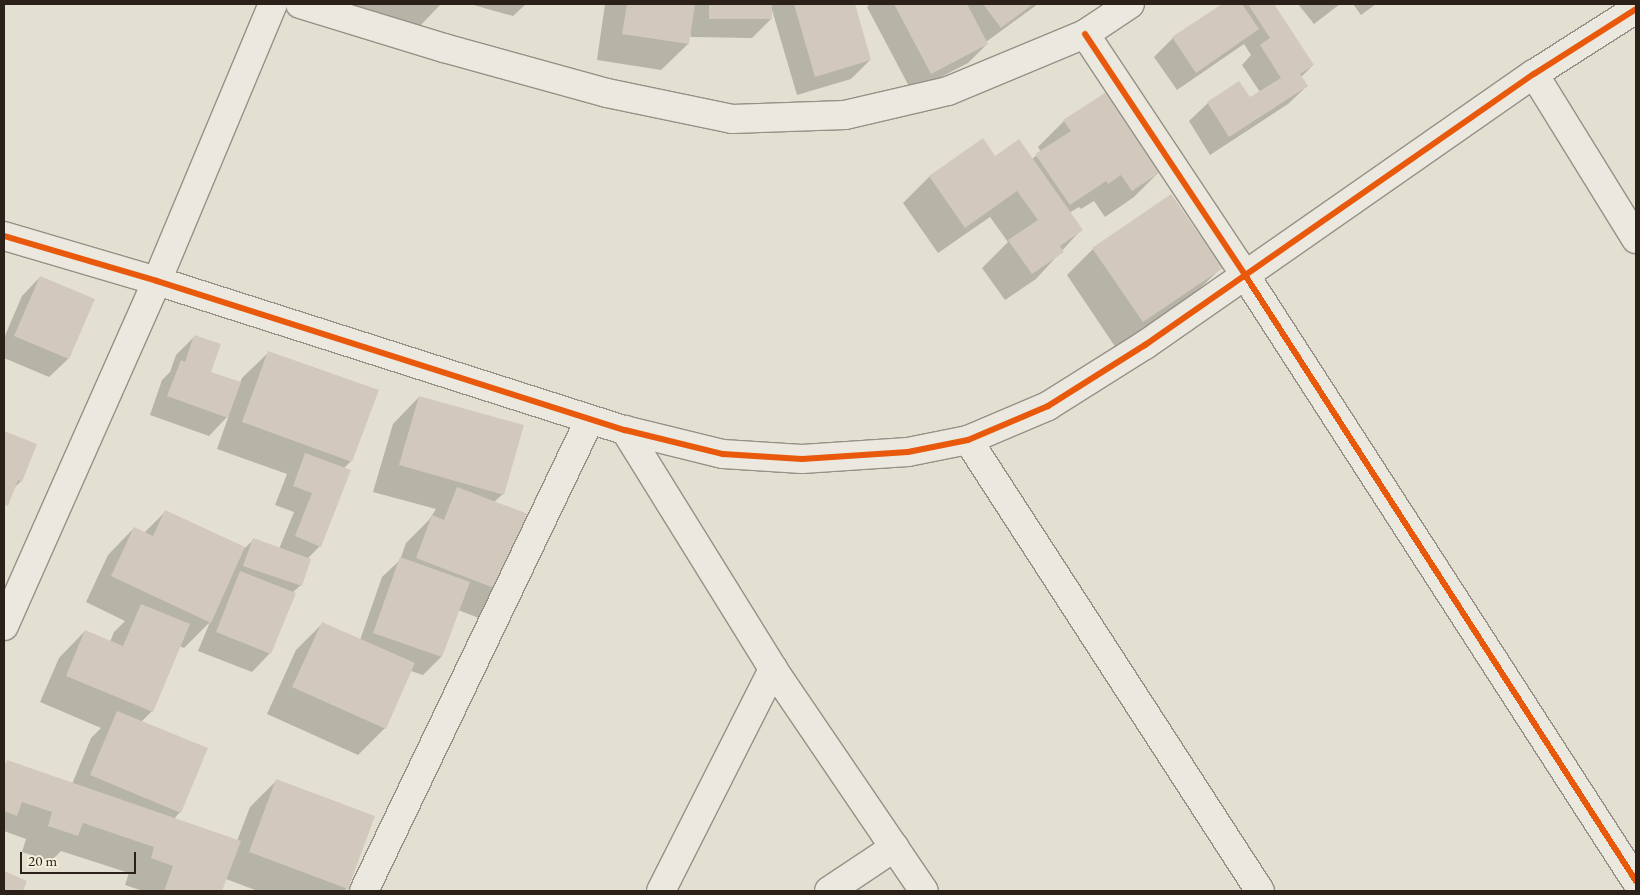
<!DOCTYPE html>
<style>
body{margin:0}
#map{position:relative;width:1640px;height:895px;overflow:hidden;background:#e4e0d1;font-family:"EB Garamond",serif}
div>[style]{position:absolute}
.shadow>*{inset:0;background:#0003}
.building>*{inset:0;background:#d3c8bc}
.roads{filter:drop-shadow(1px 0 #959187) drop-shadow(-1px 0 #959187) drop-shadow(0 1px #959187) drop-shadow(0 -1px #959187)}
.minor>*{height:28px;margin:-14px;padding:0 14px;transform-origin:14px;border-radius:14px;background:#ebe8e0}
.cycleway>*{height:6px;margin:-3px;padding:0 3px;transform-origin:3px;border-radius:3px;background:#e8590c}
span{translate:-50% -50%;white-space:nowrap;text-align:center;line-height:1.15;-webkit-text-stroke:5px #f3eedc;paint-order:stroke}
.frame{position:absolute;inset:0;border:5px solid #2b2118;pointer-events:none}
.scale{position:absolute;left:20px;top:852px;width:116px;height:22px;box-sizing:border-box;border:2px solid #2b2118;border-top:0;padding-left:6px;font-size:15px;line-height:18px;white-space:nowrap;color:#2b2118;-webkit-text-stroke:4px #f3eedc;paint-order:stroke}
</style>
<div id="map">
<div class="shadow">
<i style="clip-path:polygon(340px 4px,441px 4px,414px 32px)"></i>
<i style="clip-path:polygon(470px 4px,526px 4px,513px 16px)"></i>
<i style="clip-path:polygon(605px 4px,853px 4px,870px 60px,851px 79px,797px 95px,772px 10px,771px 19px,752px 38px,691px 37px,690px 31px,688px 44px,661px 70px,597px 60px)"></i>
<i style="clip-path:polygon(870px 4px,1038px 4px,986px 42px,987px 44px,968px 63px,912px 92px,867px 7px)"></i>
<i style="clip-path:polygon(1224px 4px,1273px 4px,1313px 65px,1301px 77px,1307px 86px,1288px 104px,1210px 155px,1189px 121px,1208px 103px,1239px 83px,1250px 99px,1260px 92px,1242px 65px,1251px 55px,1244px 44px,1177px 90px,1154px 57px,1173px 38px)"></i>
<i style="clip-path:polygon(1298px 4px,1340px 4px,1314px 24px)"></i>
<i style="clip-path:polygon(1353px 4px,1376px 4px,1361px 15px)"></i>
<i style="clip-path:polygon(1064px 121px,1160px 171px,1134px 197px,1105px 217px,1094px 201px,1081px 209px,1079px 207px,1069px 213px,1081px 230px,1036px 279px,1005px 300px,982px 268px,1008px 242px,990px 217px,938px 253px,903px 203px,929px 177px,983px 140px,995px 158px,1032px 159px,1041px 152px,1038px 147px)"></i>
<i style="clip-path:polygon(1093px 249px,1221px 268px,1194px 294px,1116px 348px,1067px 275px)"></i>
<i style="clip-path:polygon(40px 277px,68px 359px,49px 377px,4px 358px,4px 338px,22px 296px)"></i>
<i style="clip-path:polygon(195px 336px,210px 373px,240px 383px,242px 378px,269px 352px,351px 461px,344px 468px,320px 546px,307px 559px,301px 585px,292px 593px,270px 653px,252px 672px,198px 651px,210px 622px,184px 648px,179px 646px,152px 711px,141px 722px,180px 812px,174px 819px,237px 841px,250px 807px,276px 781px,347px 888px,344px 891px,258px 891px,226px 879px,221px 891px,143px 891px,125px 885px,129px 873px,61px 851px,51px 861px,22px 852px,26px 839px,4px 831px,4px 766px,7px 762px,72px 784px,91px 738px,101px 728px,40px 702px,59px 658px,85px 631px,110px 642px,114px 632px,125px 621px,86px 602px,108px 555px,134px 528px,144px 533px,165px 512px,245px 548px,253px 540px,279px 549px,294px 512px,275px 505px,287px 474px,217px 449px,229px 415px,209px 436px,150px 415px,162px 380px,170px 372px,176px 355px)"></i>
<i style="clip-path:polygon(419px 397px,503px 494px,494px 502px,506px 592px,479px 618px,458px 610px,441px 657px,423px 675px,411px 671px,385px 728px,358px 755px,267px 714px,296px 650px,323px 623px,360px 640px,382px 577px,400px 560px,406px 543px,429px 520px,436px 509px,373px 492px,393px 424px)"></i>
<i style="clip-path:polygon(4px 432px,35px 445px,21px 481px,14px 488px,4px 508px)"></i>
</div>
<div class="building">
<i style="clip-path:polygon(627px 4px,695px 4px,689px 44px,622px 34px)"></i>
<i style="clip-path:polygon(709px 4px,772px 4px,772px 19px,709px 19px)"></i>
<i style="clip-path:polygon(794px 4px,855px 4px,871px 60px,815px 77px)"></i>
<i style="clip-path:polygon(894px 4px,967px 4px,988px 44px,931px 74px)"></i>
<i style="clip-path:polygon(983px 4px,1033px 4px,1001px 28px)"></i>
<i style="clip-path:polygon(1222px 4px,1242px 4px,1259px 29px,1196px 73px,1172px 37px)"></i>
<i style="clip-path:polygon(1248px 4px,1274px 4px,1314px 65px,1300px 74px,1308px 86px,1229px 137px,1207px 102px,1239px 81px,1250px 97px,1281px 78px,1260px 45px,1270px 38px)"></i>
<i style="clip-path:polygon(1108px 91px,1162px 171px,1132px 191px,1121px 175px,1108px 184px,1106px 181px,1070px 205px,1035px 154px,1071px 131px,1063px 120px)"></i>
<i style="clip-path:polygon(983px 138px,995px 156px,1019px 139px,1083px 230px,1060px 246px,1064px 252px,1032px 274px,1008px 240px,1038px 220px,1017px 191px,965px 228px,929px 176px)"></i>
<i style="clip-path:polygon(1171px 194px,1223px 268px,1143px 322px,1092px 248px)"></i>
<i style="clip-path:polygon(40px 276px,95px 299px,69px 359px,14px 336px)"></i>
<i style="clip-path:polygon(194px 335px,221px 344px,211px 372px,241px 382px,228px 418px,167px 396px,181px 360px,185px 362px)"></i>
<i style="clip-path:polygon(268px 351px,379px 390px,352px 462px,242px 422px)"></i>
<i style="clip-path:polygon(419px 396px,524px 425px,504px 495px,399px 465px)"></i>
<i style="clip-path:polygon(4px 431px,37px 444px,22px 482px,18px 480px,8px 506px,4px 504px)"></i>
<i style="clip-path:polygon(305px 453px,351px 470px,321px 547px,295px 536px,312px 493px,293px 486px)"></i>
<i style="clip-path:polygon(457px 487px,536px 517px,507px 593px,416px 558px,432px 515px,444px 520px)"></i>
<i style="clip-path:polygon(165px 510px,245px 547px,211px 623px,111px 576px,134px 527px,153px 536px)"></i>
<i style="clip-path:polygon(253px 538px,311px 559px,302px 586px,243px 566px)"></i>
<i style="clip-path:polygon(400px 557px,470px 582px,442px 657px,373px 633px)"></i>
<i style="clip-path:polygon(240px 571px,296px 593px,271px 654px,216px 632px)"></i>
<i style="clip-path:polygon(141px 604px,190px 624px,153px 712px,66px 676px,85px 630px,123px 646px)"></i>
<i style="clip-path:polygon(322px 622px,415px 663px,386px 729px,292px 687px)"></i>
<i style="clip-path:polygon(117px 711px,208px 748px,181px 813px,90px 775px)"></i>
<i style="clip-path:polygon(7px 760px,241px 841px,222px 891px,164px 891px,173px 866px,151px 858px,154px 847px,83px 823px,78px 836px,48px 826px,52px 812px,22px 802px,17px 816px,4px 811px,4px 770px)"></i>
<i style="clip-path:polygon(276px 779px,375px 816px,348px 889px,249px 852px)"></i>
<i style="clip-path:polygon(4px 871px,27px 881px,23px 891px,4px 891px)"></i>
</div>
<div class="roads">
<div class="minor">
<i style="left:300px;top:4px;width:151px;rotate:17deg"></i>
<i style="left:444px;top:48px;width:169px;rotate:15.4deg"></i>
<i style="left:607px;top:93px;width:128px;rotate:11.7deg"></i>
<i style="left:732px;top:119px;width:113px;rotate:-2deg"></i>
<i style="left:845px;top:115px;width:106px;rotate:-13.1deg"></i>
<i style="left:948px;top:91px;width:148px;rotate:-22.6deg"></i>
<i style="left:1085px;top:34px;width:54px;rotate:-33.7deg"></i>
<i style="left:1085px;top:34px;width:289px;rotate:56.4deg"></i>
<i style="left:1245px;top:275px;width:721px;rotate:57.17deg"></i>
<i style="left:1534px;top:74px;width:194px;rotate:58.3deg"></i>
<i style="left:4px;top:236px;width:159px;rotate:16.4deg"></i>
<i style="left:157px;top:281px;width:491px;rotate:17.7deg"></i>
<i style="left:625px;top:430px;width:101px;rotate:13.8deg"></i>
<i style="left:723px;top:454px;width:79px;rotate:3.6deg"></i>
<i style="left:802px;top:459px;width:106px;rotate:-3.8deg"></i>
<i style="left:908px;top:452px;width:61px;rotate:-11.3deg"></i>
<i style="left:968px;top:440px;width:87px;rotate:-23deg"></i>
<i style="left:1048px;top:406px;width:115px;rotate:-32.2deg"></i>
<i style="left:1145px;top:345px;width:474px;rotate:-34.9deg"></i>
<i style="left:1534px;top:74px;width:121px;rotate:-32.5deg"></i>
<i style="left:625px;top:430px;width:281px;rotate:58.2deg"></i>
<i style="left:773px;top:669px;width:268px;rotate:55.8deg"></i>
<i style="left:968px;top:440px;width:537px;rotate:57.08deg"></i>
<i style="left:4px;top:626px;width:377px;rotate:-66.1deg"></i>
<i style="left:157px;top:281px;width:300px;rotate:-67.3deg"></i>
<i style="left:364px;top:891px;width:523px;rotate:-64.41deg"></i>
<i style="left:661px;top:891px;width:249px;rotate:-63.2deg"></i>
<i style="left:829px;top:891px;width:79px;rotate:-33.7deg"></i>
</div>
</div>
<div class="cycleway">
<i style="left:1085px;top:34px;width:289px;rotate:56.4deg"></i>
<i style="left:1245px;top:275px;width:721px;rotate:57.17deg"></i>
<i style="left:4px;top:236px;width:159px;rotate:16.4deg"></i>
<i style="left:157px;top:281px;width:491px;rotate:17.7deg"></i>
<i style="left:625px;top:430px;width:101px;rotate:13.8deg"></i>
<i style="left:723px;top:454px;width:79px;rotate:3.6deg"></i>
<i style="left:802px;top:459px;width:106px;rotate:-3.8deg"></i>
<i style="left:908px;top:452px;width:61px;rotate:-11.3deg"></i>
<i style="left:968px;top:440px;width:87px;rotate:-23deg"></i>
<i style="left:1048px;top:406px;width:115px;rotate:-32.2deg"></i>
<i style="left:1145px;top:345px;width:474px;rotate:-34.9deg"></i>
<i style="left:1534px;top:74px;width:121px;rotate:-32.5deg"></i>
</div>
<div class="frame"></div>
<div class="scale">20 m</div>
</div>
